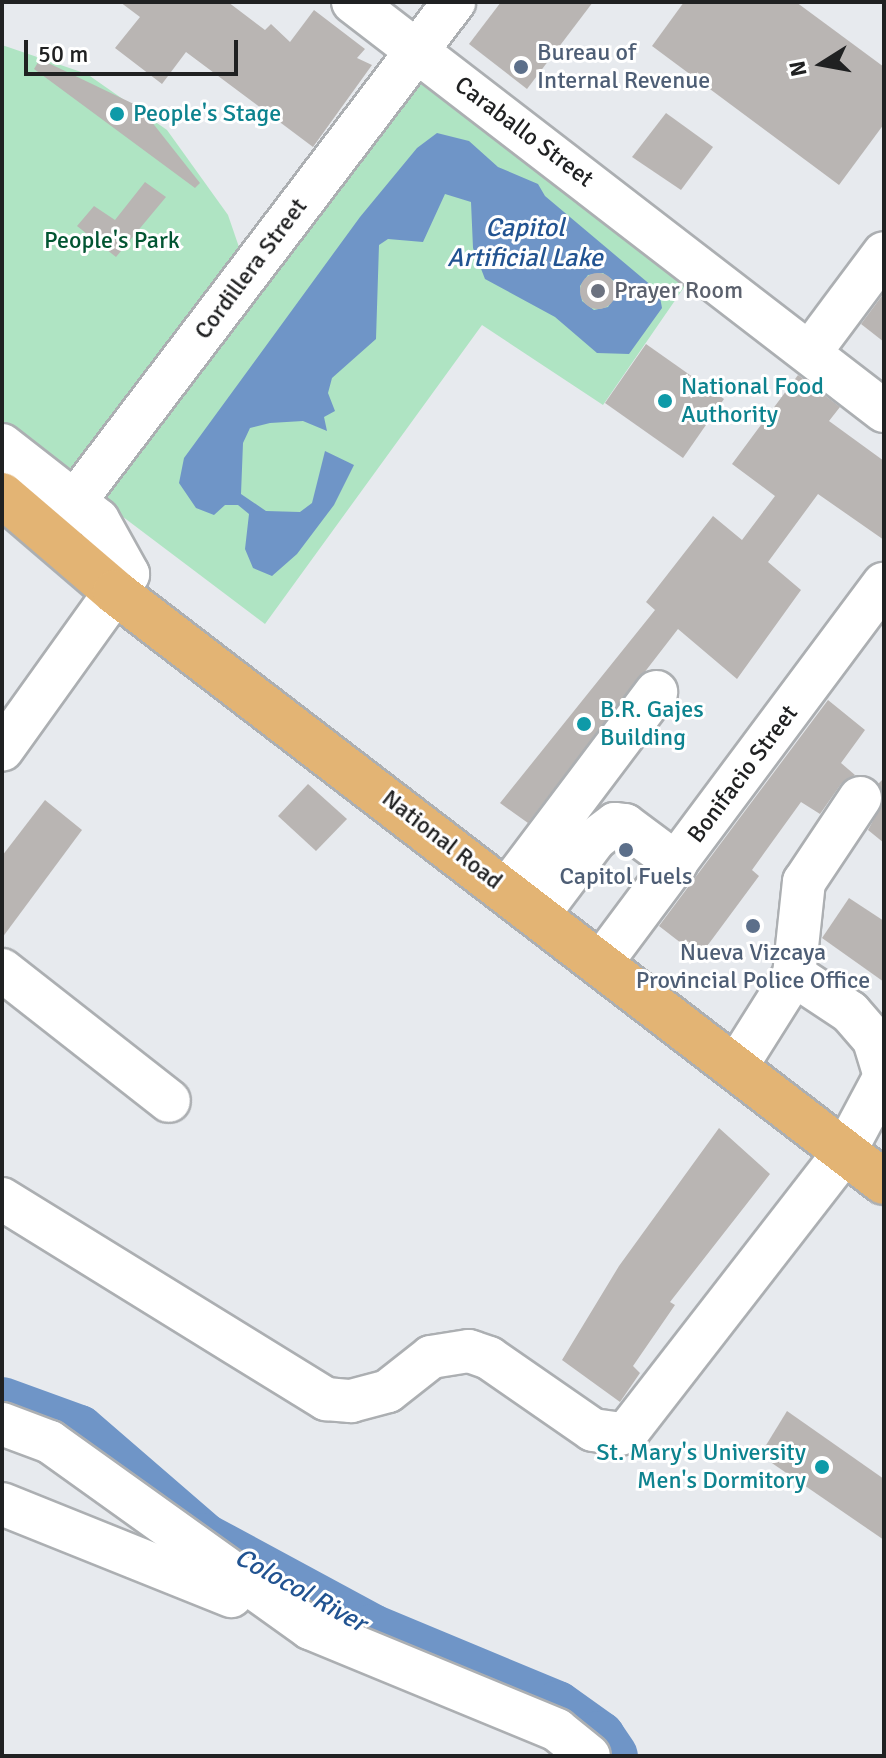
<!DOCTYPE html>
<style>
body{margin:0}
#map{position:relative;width:886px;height:1758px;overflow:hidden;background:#e7eaee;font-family:Signika,sans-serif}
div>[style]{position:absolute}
.green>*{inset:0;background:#afe4c3}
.water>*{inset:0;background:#6f95c7}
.river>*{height:52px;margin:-26px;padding:0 26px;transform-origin:26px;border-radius:26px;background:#6f95c7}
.building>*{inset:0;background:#b9b5b3}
.round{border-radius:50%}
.roads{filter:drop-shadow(2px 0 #acafb2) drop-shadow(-2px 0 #acafb2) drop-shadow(0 2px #acafb2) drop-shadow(0 -2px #acafb2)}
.minor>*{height:42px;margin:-21px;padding:0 21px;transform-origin:21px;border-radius:21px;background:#fff}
.major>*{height:44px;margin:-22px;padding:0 22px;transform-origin:22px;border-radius:22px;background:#e3b474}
.dots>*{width:22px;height:22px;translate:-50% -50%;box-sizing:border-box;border:4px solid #fff;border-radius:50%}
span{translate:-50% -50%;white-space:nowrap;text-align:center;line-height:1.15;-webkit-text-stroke:6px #fff;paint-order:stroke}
.service-label{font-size:24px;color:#4e5e75}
.left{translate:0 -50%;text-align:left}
.culture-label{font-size:24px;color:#0d838f}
.right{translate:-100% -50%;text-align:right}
.street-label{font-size:24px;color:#202122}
.park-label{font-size:24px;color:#025532}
.worship-label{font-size:24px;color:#5b616d}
.water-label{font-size:26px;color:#215391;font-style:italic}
.frame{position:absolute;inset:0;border:4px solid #202122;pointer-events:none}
.north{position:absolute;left:782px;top:24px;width:80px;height:80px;-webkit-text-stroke:6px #fff;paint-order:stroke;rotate:259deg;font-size:22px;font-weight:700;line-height:32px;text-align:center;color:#202122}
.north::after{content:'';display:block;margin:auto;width:28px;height:36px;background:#202122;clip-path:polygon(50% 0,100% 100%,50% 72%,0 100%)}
.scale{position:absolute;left:24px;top:40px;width:214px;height:36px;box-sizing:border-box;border:4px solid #202122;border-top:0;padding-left:10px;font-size:24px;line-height:28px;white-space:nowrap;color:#202122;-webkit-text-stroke:6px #fff;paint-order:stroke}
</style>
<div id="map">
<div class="green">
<i style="clip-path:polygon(2px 45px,87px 74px,167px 130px,228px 215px,241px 253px,77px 477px,2px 430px)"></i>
<i style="clip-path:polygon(406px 73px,687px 283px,603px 405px,482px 325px,265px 624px,90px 492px)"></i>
</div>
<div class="water">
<i style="clip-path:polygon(evenodd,437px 133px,469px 141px,498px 167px,538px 184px,545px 196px,659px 292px,662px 308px,629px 354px,597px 353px,555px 317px,485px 279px,473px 248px,471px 202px,445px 194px,423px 242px,388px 239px,379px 245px,376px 339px,332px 378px,328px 393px,335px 411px,324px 417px,327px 431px,303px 421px,270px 423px,250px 428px,243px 443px,241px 494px,266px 511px,300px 512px,312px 503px,325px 451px,354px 465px,334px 505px,297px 554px,272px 576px,253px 568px,245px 549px,249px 514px,238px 505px,225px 505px,214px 515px,196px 508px,179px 483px,184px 458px,360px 217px,417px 148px,437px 133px,603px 273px,614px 281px,616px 295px,608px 307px,594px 310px,582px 301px,580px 286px,588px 275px,603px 273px)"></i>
</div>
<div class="river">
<i style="left:2px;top:1403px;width:82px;rotate:20deg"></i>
<i style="left:79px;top:1431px;width:165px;rotate:40.8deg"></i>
<i style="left:204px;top:1539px;width:191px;rotate:28.4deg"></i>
<i style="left:372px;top:1630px;width:200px;rotate:22.6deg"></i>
<i style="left:557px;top:1707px;width:52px;rotate:35.5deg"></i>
<i style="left:599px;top:1737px;width:23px;rotate:56deg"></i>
</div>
<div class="building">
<i style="clip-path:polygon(120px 2px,228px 2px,265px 30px,271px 24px,290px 42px,314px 10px,365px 49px,357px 58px,372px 65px,313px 147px,186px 52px,162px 84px,115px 48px,140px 17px)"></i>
<i style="clip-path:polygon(501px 2px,593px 2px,527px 89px,469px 44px)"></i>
<i style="clip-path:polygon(684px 2px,796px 2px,884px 67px,884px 124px,839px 185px,652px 46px)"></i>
<i style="clip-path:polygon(40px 59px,140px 107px,200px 183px,195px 188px,34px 69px)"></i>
<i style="clip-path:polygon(666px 113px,713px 147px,681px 190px,632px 157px)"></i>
<i style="clip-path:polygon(145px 182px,166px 197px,116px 257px,77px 226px,94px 206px,115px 220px)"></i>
<i class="round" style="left:580px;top:273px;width:36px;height:36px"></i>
<i style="clip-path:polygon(884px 293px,884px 342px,861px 324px)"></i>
<i style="clip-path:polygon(646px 344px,724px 399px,683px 458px,605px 403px)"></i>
<i style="clip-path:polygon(798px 375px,840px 407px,829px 421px,884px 461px,884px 540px,818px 494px,768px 562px,801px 590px,737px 679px,678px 629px,528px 823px,500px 803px,655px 610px,646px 602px,713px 516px,742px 540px,775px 496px,732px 464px)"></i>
<i style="clip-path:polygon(828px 700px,865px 730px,841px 763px,855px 775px,841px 784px,820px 814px,801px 802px,752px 870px,759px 876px,699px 957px,659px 926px)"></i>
<i style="clip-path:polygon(884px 778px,884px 843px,868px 830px,884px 800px,878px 784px)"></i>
<i style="clip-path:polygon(308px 784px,347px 819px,316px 851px,278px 816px)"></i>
<i style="clip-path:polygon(45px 800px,82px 830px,2px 938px,2px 856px)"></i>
<i style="clip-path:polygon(849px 898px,884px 921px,884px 982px,822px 938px)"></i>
<i style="clip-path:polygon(719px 1128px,770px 1174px,670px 1302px,675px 1305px,633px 1366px,640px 1373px,620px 1402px,562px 1360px,619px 1266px)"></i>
<i style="clip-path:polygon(787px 1411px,884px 1479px,884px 1540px,760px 1455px)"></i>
</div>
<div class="roads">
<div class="minor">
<i style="left:353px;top:2px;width:670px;rotate:37.61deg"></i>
<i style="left:811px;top:351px;width:122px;rotate:-53.3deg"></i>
<i style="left:2px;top:445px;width:122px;rotate:38deg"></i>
<i style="left:98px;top:520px;width:62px;rotate:60.9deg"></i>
<i style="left:128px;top:574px;width:216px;rotate:125.6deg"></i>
<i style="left:54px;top:539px;width:43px;rotate:-61.1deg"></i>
<i style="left:75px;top:501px;width:627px;rotate:-52.78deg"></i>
<i style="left:507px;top:890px;width:248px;rotate:-53deg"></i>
<i style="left:538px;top:915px;width:95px;rotate:-53.1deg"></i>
<i style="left:595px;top:839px;width:25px;rotate:-37deg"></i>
<i style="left:615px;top:824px;width:10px;rotate:6deg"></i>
<i style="left:625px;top:825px;width:64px;rotate:36.7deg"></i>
<i style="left:601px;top:963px;width:473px;rotate:-53.3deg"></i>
<i style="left:2px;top:970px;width:212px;rotate:38.1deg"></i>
<i style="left:794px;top:975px;width:67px;rotate:33.5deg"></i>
<i style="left:850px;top:1012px;width:37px;rotate:49deg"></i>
<i style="left:874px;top:1040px;width:34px;rotate:73deg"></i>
<i style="left:736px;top:1067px;width:109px;rotate:-57.8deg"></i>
<i style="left:794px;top:975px;width:94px;rotate:-83.9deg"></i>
<i style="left:804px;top:882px;width:101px;rotate:-56.3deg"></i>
<i style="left:2px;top:1199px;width:381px;rotate:31.7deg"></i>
<i style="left:326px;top:1399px;width:25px;rotate:5deg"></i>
<i style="left:351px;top:1401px;width:38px;rotate:-15deg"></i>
<i style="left:388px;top:1391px;width:55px;rotate:-38.3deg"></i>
<i style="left:431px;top:1357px;width:38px;rotate:-9deg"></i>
<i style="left:469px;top:1351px;width:21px;rotate:19deg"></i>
<i style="left:489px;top:1358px;width:126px;rotate:34.7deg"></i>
<i style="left:593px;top:1430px;width:27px;rotate:8deg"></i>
<i style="left:620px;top:1434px;width:10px;rotate:-24deg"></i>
<i style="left:629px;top:1430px;width:351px;rotate:-52.2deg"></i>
<i style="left:844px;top:1153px;width:85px;rotate:-61.9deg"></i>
<i style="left:2px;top:1424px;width:51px;rotate:20.6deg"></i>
<i style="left:50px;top:1442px;width:320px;rotate:35.6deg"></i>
<i style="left:310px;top:1628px;width:267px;rotate:22.4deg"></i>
<i style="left:557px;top:1730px;width:41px;rotate:39.1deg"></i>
<i style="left:2px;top:1504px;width:247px;rotate:21.9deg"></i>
</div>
<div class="major">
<i style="left:2px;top:495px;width:149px;rotate:40.6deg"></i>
<i style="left:115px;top:592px;width:969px;rotate:37.5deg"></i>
</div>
</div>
<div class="dots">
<i style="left:521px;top:67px;background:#5c6f8a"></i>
<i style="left:117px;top:114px;background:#0f9aa8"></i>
<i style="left:598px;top:291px;background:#6b7280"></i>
<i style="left:665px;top:401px;background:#0f9aa8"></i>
<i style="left:584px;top:724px;background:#0f9aa8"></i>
<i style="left:626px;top:850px;background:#5c6f8a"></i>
<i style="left:753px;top:926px;background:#5c6f8a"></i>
<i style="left:822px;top:1467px;background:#0f9aa8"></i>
</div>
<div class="service-label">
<span class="left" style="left:537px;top:67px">Bureau of<br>Internal Revenue</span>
<span style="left:626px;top:877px">Capitol Fuels</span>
<span style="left:753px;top:967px">Nueva Vizcaya<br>Provincial Police Office</span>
</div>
<div class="culture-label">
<span class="left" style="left:133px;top:114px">People's Stage</span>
<span class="left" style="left:681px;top:401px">National Food<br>Authority</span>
<span class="left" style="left:600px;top:724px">B.R. Gajes<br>Building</span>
<span class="right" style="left:806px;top:1467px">St. Mary's University<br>Men's Dormitory</span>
</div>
<div class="street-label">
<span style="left:524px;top:132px;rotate:37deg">Caraballo Street</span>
<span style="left:251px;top:269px;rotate:-53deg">Cordillera Street</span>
<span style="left:743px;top:774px;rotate:-53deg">Bonifacio Street</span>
<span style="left:442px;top:840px;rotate:38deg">National Road</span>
</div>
<div class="park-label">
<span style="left:112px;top:241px">People's Park</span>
</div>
<div class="worship-label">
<span class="left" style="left:614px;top:291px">Prayer Room</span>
</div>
<div class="water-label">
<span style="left:525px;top:244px">Capitol<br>Artificial Lake</span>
<span style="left:300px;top:1591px;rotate:29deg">Colocol River</span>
</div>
<div class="frame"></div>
<div class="north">N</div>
<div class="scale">50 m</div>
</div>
